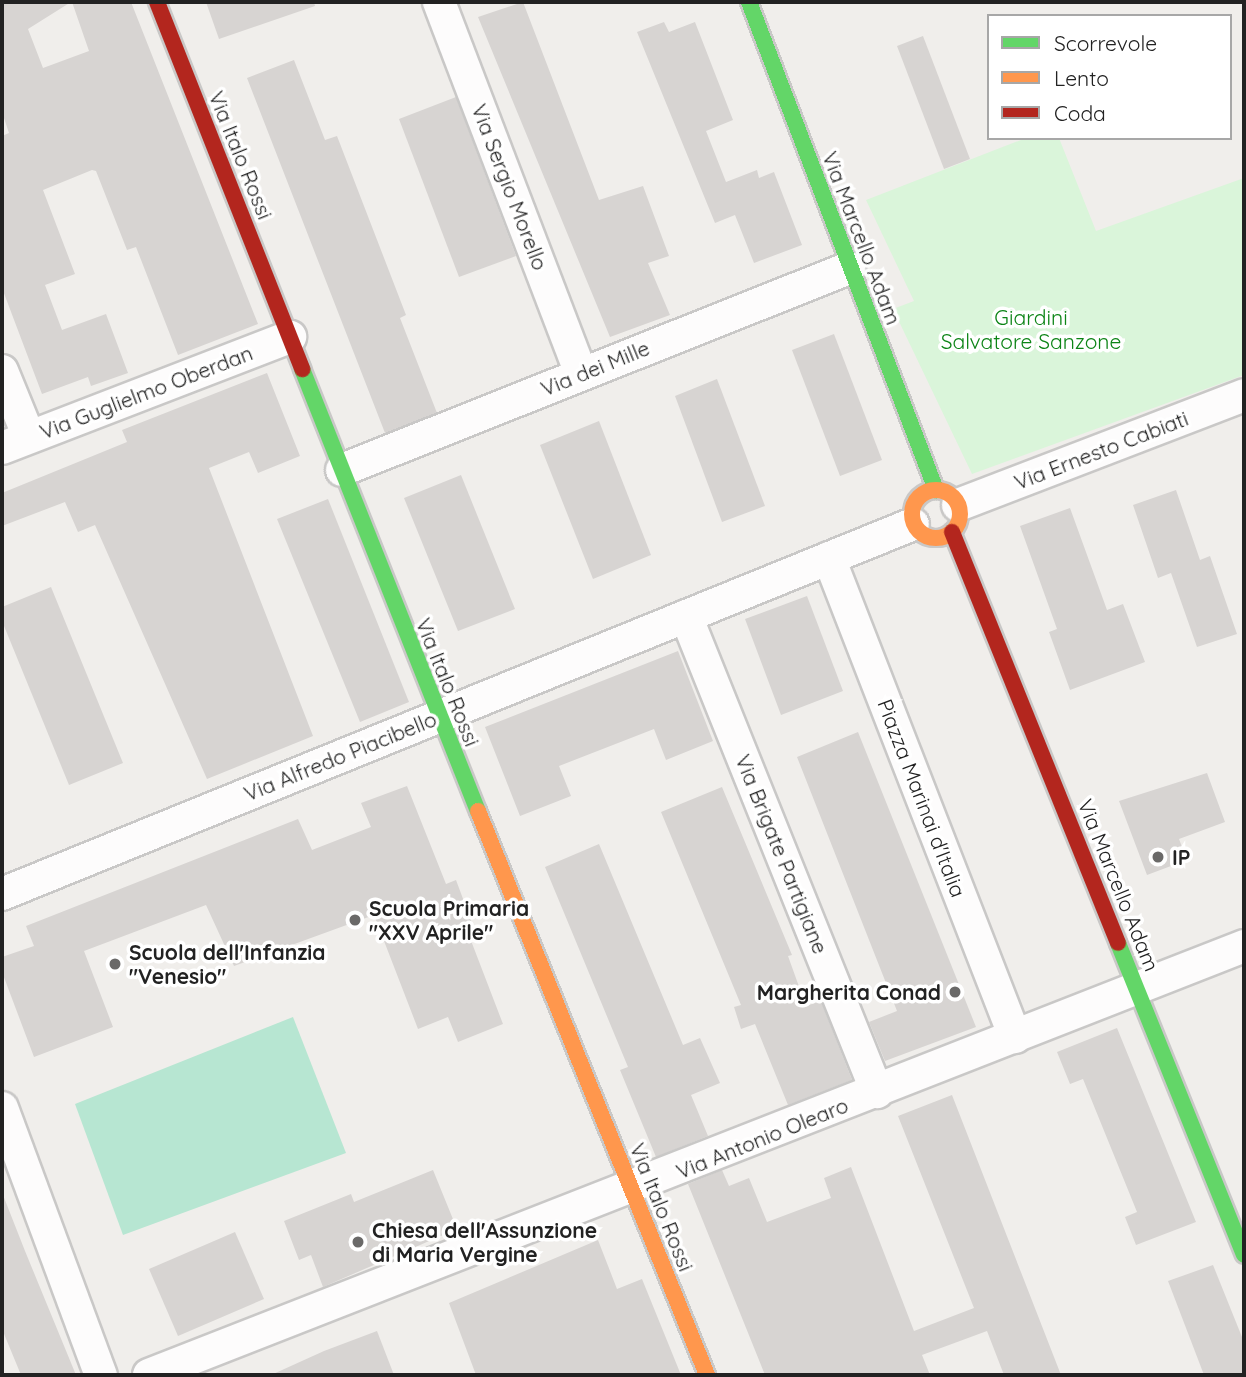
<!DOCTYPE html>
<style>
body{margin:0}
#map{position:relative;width:1246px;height:1377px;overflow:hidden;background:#f0eeeb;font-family:Quicksand,sans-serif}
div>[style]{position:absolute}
.park>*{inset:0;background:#daf5da}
.pitch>*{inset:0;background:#b7e6d2}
.building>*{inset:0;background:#d7d4d2}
.roads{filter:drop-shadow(2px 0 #c9c8c7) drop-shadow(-2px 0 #c9c8c7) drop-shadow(0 2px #c9c8c7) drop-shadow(0 -2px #c9c8c7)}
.street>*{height:32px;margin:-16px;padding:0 16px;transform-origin:16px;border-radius:16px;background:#fdfcfc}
.fast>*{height:16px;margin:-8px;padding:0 8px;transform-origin:8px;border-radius:8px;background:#63d668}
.slow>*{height:16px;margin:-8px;padding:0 8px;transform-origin:8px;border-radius:8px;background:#ff974d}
.slow>.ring{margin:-8px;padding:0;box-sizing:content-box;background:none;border:16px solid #ff974d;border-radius:50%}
.jam>*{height:16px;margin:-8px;padding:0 8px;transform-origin:8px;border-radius:8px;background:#b3261e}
.dots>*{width:19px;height:19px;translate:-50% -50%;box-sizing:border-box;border:4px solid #fff;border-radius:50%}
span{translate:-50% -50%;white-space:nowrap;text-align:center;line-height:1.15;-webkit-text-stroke:7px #fff;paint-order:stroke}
.street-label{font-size:21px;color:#222}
.park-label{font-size:21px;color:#0c8416}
.poi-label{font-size:21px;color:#222;font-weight:700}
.left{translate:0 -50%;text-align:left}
.right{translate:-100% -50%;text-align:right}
.frame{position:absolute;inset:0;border:4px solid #222;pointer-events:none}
.legend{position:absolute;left:987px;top:14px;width:245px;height:126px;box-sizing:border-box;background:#fff;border:2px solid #a7a7a7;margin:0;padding:9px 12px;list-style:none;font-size:21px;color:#222}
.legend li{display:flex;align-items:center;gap:14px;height:35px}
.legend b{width:35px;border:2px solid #a7a7a7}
</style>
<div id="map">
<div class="park">
<i style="clip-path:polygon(1026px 138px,1059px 138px,1096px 231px,1244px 178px,1244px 375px,972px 474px,893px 309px,914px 301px,866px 200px)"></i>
</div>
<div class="pitch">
<i style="clip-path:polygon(293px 1017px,346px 1153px,123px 1235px,75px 1104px)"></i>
</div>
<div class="building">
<i style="clip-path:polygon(2px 2px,71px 2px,28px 29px,43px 68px,89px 51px,72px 2px,131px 2px,258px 324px,178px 355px,136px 247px,127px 250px,96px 171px,92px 170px,43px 190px,75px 274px,45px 285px,62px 330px,106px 314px,128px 373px,91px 386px,88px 377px,42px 394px,2px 288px,2px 136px,9px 133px,2px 112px)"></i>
<i style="clip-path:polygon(206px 2px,314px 2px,315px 6px,219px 39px)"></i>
<i style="clip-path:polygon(523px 2px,599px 200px,643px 186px,669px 256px,648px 263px,670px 315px,610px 337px,478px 17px)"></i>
<i style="clip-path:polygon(664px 22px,669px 32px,695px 22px,733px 120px,706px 131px,726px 182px,757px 170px,759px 178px,774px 172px,802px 245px,754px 263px,735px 215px,715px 223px,637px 32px)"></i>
<i style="clip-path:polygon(923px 36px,970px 159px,944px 169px,897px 46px)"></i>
<i style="clip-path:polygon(294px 60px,325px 140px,337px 136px,406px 315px,400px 318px,437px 413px,385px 433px,247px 78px)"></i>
<i style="clip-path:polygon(456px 97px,516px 256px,459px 277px,399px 119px)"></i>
<i style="clip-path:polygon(834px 334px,882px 460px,840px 476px,792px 350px)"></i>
<i style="clip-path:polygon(267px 373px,300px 456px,258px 473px,249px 452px,209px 468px,313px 736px,207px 779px,95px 525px,78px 532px,65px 502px,2px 526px,2px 493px,127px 442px,122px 430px)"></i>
<i style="clip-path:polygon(717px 379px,765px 506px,722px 522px,675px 396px)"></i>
<i style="clip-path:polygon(599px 421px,651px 555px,593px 579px,540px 445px)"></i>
<i style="clip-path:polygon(461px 475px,515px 609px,458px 631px,404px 498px)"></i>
<i style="clip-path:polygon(1176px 490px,1200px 560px,1210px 556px,1237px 634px,1197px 647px,1171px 573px,1158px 578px,1133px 505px)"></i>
<i style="clip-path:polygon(328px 499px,409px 702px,360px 722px,277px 519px)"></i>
<i style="clip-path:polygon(1070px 508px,1107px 610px,1123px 604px,1145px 662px,1070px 690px,1049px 632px,1057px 629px,1020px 526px)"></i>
<i style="clip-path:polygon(51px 587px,123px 763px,69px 785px,2px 621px,2px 607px)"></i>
<i style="clip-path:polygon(807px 596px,843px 691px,781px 715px,745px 619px)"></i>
<i style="clip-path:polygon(678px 651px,713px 741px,666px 760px,654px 729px,559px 766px,571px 796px,520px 816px,485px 727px)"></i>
<i style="clip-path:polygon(858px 732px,976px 1027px,885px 1061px,869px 1022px,897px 1011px,797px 757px)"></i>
<i style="clip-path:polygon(1207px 773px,1225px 822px,1179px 839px,1187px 860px,1147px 875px,1119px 801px)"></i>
<i style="clip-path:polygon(407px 786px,446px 884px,456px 880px,472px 923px,465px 925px,503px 1024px,458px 1042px,448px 1017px,418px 1029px,374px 915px,234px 966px,206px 905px,84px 951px,113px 1027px,34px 1057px,2px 972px,2px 957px,34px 946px,26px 926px,298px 819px,312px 850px,371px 827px,361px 803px)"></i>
<i style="clip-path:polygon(722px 787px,792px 955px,788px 956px,806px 1006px,821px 1001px,852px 1080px,788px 1105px,755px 1024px,741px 1029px,734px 1007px,741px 1005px,661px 812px)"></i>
<i style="clip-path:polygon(599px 844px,683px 1045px,700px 1038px,720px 1083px,691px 1095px,708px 1136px,656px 1157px,620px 1070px,628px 1067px,545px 867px)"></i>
<i style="clip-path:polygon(1117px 1028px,1196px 1222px,1136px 1245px,1125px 1217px,1137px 1212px,1083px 1079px,1070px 1084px,1057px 1052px)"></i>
<i style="clip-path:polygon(952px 1095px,1061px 1375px,1004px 1375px,987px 1331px,922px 1355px,930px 1375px,765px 1375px,688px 1184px,722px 1170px,729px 1186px,749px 1178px,767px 1222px,831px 1198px,824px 1178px,851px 1167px,914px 1331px,974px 1308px,898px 1116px)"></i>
<i style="clip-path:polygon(433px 1170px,457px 1229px,323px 1287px,311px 1255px,299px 1260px,284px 1221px,351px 1194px,354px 1202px)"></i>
<i style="clip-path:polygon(3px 1195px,25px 1251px,76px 1375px,21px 1375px,2px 1329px)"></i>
<i style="clip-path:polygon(235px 1232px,264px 1299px,178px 1336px,149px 1269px)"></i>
<i style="clip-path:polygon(598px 1240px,617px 1289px,642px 1279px,681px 1375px,476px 1375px,449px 1303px)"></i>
<i style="clip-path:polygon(1213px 1265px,1244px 1342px,1244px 1375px,1204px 1375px,1168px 1281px)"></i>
<i style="clip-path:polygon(377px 1331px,394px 1375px,271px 1375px,324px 1351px)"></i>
</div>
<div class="roads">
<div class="street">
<i style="left:439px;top:2px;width:397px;rotate:69.1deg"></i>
<i style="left:2px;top:371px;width:71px;rotate:67.8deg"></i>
<i style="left:2px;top:448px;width:309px;rotate:-21.1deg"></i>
<i style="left:342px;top:470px;width:546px;rotate:-21.72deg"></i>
<i style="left:958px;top:505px;width:306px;rotate:-21deg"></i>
<i style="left:829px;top:558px;width:514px;rotate:68.78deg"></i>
<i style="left:686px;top:616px;width:513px;rotate:68.14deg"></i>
<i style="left:2px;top:894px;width:983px;rotate:-22.1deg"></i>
<i style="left:2px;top:1108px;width:285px;rotate:69.7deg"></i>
<i style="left:149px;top:1375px;width:1176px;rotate:-21.39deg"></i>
</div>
<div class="fast">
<i style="left:749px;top:2px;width:523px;rotate:69.03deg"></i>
<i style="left:302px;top:369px;width:476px;rotate:68.3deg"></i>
<i style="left:1118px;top:943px;width:336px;rotate:68deg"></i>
</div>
<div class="slow">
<i class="ring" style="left:912px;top:490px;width:32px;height:32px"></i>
<i style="left:478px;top:811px;width:609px;rotate:67.9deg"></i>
</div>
<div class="jam">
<i style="left:157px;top:2px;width:395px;rotate:68.4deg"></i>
<i style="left:952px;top:532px;width:443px;rotate:68deg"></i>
</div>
</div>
<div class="dots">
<i style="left:1158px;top:857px;background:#6a6968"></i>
<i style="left:355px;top:920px;background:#6a6968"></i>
<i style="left:115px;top:964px;background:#6a6968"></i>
<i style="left:955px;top:992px;background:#6a6968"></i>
<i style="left:358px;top:1242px;background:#6a6968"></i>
</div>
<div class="street-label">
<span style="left:241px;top:155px;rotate:68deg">Via Italo Rossi</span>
<span style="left:510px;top:187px;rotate:69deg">Via Sergio Morello</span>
<span style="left:862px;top:238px;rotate:69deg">Via Marcello Adam</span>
<span style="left:595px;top:368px;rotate:-22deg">Via dei Mille</span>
<span style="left:146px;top:392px;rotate:-21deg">Via Guglielmo Oberdan</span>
<span style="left:1101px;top:450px;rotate:-21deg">Via Ernesto Cabiati</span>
<span style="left:448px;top:682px;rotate:68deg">Via Italo Rossi</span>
<span style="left:340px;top:756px;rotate:-22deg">Via Alfredo Piacibello</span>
<span style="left:922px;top:798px;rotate:69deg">Piazza Marinai d'Italia</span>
<span style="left:782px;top:854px;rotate:68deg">Via Brigate Partigiane</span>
<span style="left:1119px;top:885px;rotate:68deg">Via Marcello Adam</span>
<span style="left:762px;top:1138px;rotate:-22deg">Via Antonio Olearo</span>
<span style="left:662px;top:1207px;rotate:68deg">Via Italo Rossi</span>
</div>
<div class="park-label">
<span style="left:1031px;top:329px">Giardini<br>Salvatore Sanzone</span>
</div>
<div class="poi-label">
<span class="left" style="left:1172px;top:857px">IP</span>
<span class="left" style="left:369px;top:920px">Scuola Primaria<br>"XXV Aprile"</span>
<span class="left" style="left:129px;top:964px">Scuola dell'Infanzia<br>"Venesio"</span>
<span class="right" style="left:941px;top:992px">Margherita Conad</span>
<span class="left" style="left:372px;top:1242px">Chiesa dell'Assunzione<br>di Maria Vergine</span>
</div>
<div class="frame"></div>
<ul class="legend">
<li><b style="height:9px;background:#63d668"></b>Scorrevole</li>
<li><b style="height:9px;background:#ff974d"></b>Lento</li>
<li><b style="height:9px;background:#b3261e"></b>Coda</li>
</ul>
</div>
